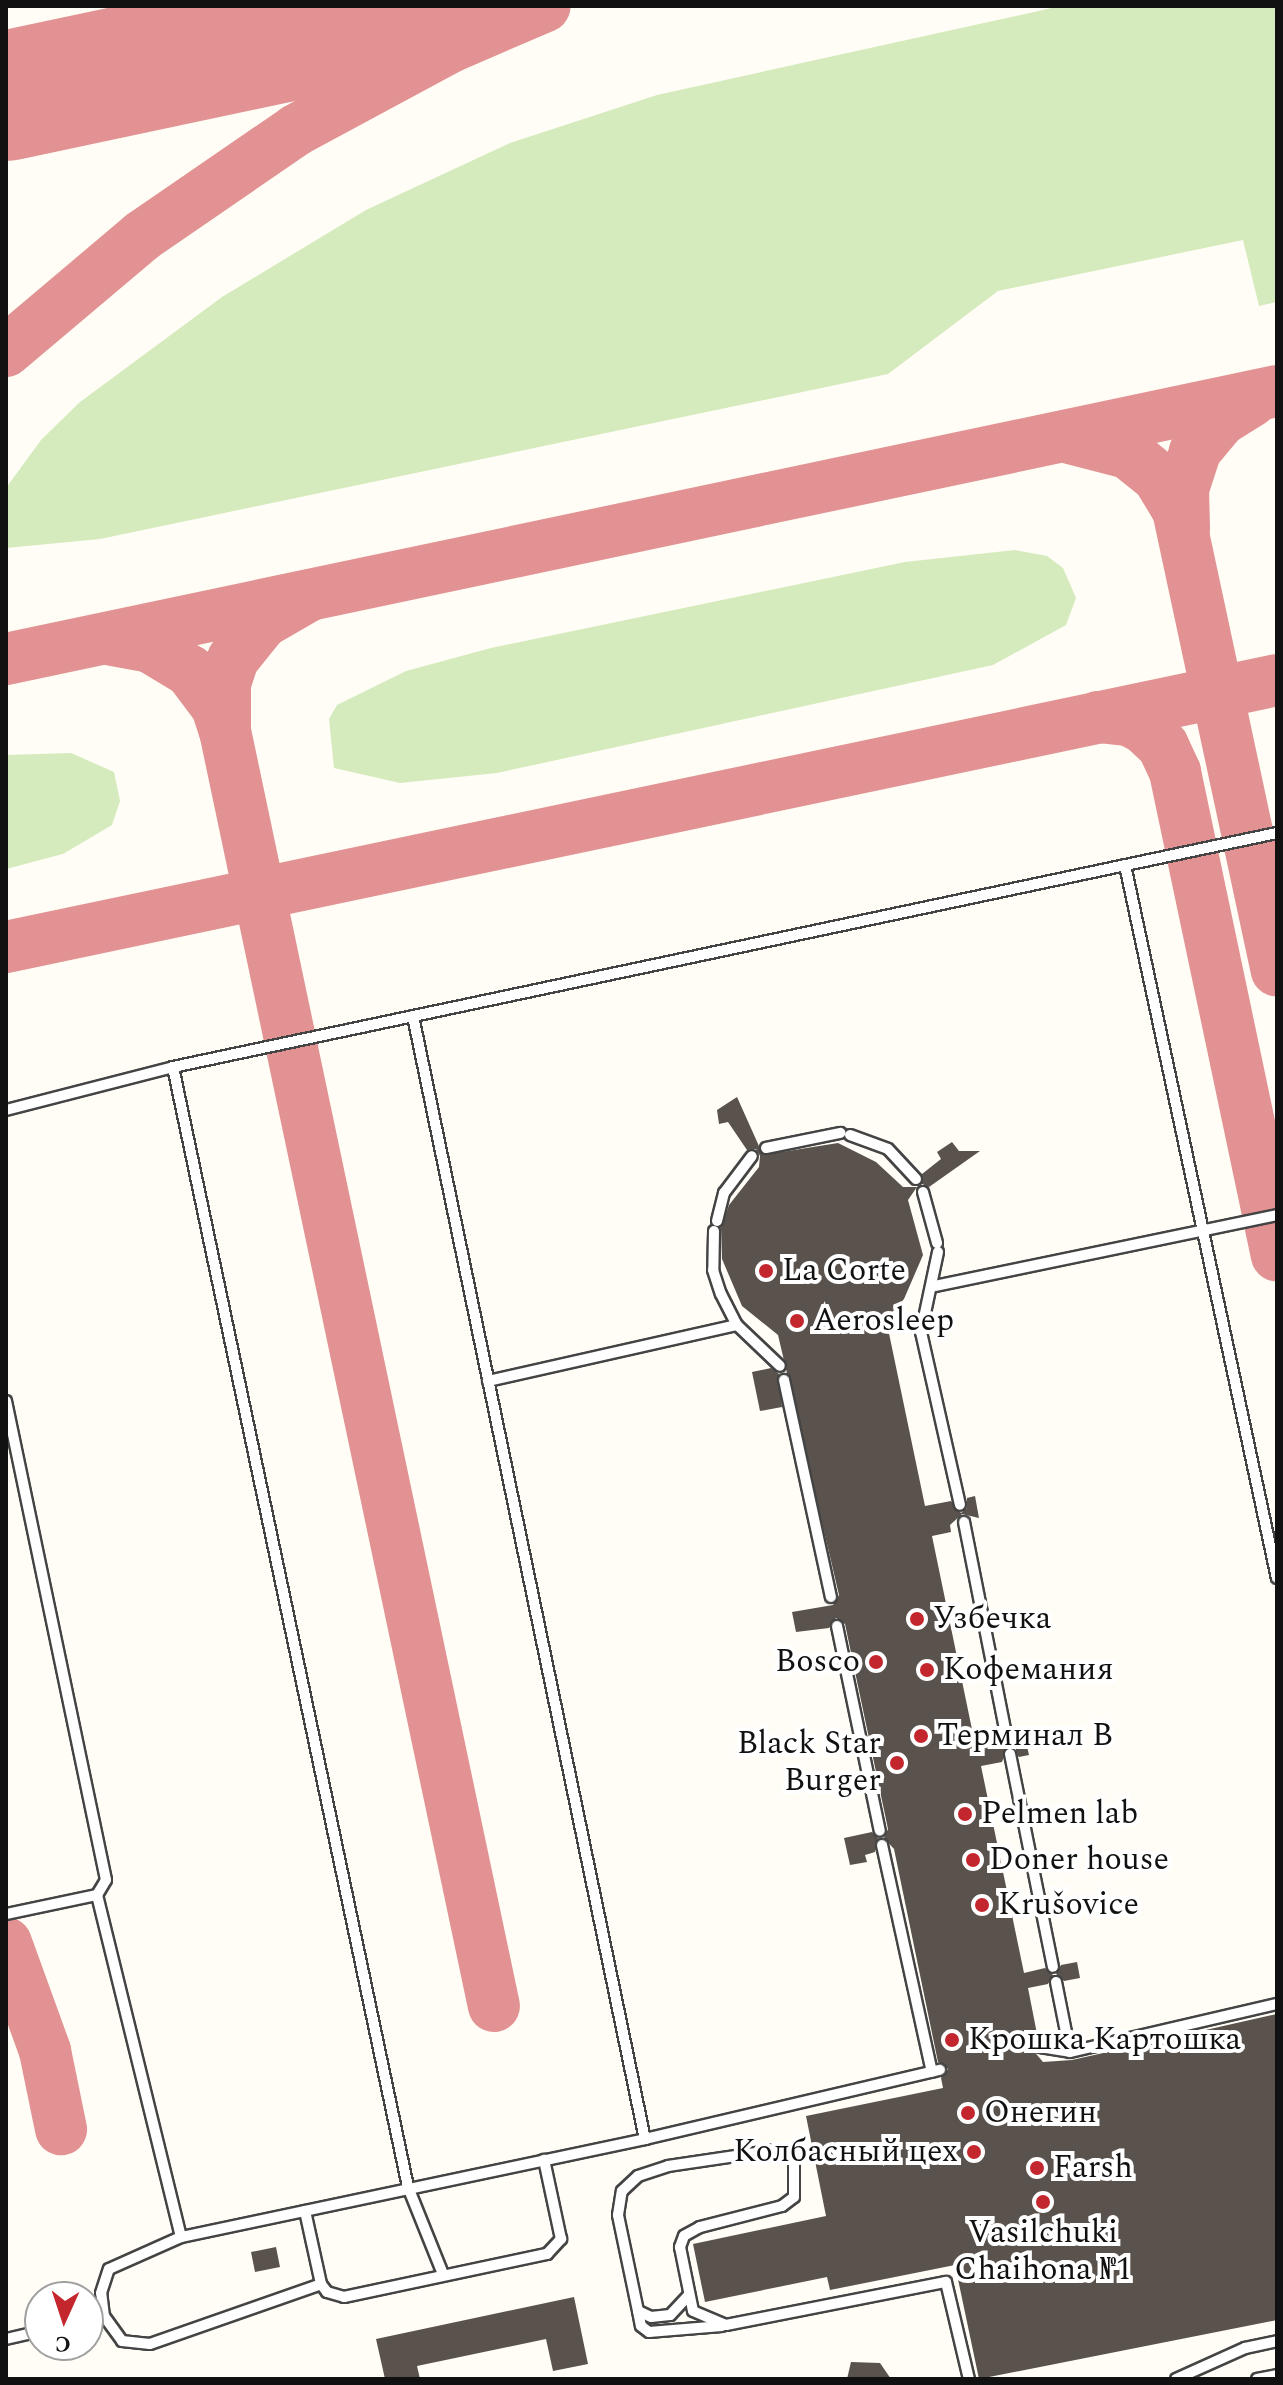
<!DOCTYPE html>
<meta charset="utf-8">
<style>
body{margin:0}
#map{position:relative;width:1283px;height:2385px;overflow:hidden;background:#fffdf5;font-family:Spectral,serif}
div>[style]{position:absolute}
.green>*{inset:0;background:#d5ebbd}
.taxiway>*{height:52px;margin:-26px;padding:0 26px;transform-origin:26px;border-radius:26px;background:#e29292}
.runway>*{height:130px;margin:-65px;padding:0 65px;transform-origin:65px;border-radius:65px;background:#e29292}
.building>*{inset:0;background:#5a524d}
.roads{filter:drop-shadow(2px 0 #444) drop-shadow(-2px 0 #444) drop-shadow(0 2px #444) drop-shadow(0 -2px #444)}
.service>*{height:10px;margin:-5px;padding:0 5px;transform-origin:5px;border-radius:5px;background:#fff}
.dots>*{width:22px;height:22px;translate:-50% -50%;box-sizing:border-box;border:4px solid #fff;border-radius:50%}
span{translate:-50% -50%;white-space:nowrap;text-align:center;line-height:1.15;-webkit-text-stroke:8px #fff;paint-order:stroke}
.poi-label{font-size:32px;color:#111}
.left{translate:0 -50%;text-align:left}
.right{translate:-100% -50%;text-align:right}
.frame{position:absolute;inset:0;border:8px solid #111;pointer-events:none}
.north{position:absolute;left:24px;top:2281px;width:80px;height:80px;box-sizing:border-box;background:#fff;border:2px solid #a0a0a0;border-radius:50%;rotate:183deg;font-size:22px;font-weight:700;line-height:32px;text-align:center;color:#111}
.north::after{content:'';display:block;margin:auto;width:28px;height:36px;background:#c4262e;clip-path:polygon(50% 0,100% 100%,50% 72%,0 100%)}
</style>
<div id="map">
<div class="green">
<i style="clip-path:polygon(1061px 6px,1277px 6px,1277px 302px,1259px 306px,1243px 240px,998px 291px,888px 374px,100px 539px,6px 548px,6px 488px,41px 440px,80px 402px,222px 297px,366px 210px,510px 143px,657px 95px)"></i>
<i style="clip-path:polygon(1015px 550px,1047px 556px,1063px 568px,1076px 598px,1066px 625px,993px 665px,497px 773px,400px 783px,334px 768px,329px 719px,337px 705px,406px 671px,491px 648px,905px 562px)"></i>
<i style="clip-path:polygon(71px 753px,114px 772px,120px 801px,112px 825px,63px 854px,6px 869px,6px 755px)"></i>
</div>
<div class="taxiway">
<i style="left:6px;top:351px;width:178px;rotate:-40.2deg"></i>
<i style="left:142px;top:236px;width:187px;rotate:-34.5deg"></i>
<i style="left:296px;top:130px;width:175px;rotate:-28.3deg"></i>
<i style="left:450px;top:47px;width:103px;rotate:-23.3deg"></i>
<i style="left:1070px;top:438px;width:60px;rotate:14.5deg"></i>
<i style="left:1128px;top:453px;width:38px;rotate:39deg"></i>
<i style="left:1158px;top:477px;width:39px;rotate:59deg"></i>
<i style="left:1178px;top:510px;width:471px;rotate:77.9deg"></i>
<i style="left:1184px;top:529px;width:40px;rotate:-91.4deg"></i>
<i style="left:1183px;top:489px;width:40px;rotate:-72deg"></i>
<i style="left:1195px;top:451px;width:40px;rotate:-50deg"></i>
<i style="left:1221px;top:420px;width:36px;rotate:-32deg"></i>
<i style="left:310px;top:595px;width:54px;rotate:150.1deg"></i>
<i style="left:263px;top:622px;width:48px;rotate:129deg"></i>
<i style="left:233px;top:659px;width:26px;rotate:108deg"></i>
<i style="left:225px;top:684px;width:47px;rotate:90deg"></i>
<i style="left:225px;top:731px;width:1303px;rotate:78.09deg"></i>
<i style="left:112px;top:640px;width:39px;rotate:10deg"></i>
<i style="left:150px;top:647px;width:47px;rotate:31deg"></i>
<i style="left:190px;top:671px;width:45px;rotate:53.1deg"></i>
<i style="left:217px;top:707px;width:25px;rotate:72deg"></i>
<i style="left:6px;top:659px;width:1299px;rotate:-11.91deg"></i>
<i style="left:1098px;top:717px;width:31px;rotate:6deg"></i>
<i style="left:1129px;top:720px;width:17px;rotate:28deg"></i>
<i style="left:1144px;top:728px;width:26px;rotate:43deg"></i>
<i style="left:1163px;top:746px;width:29px;rotate:65deg"></i>
<i style="left:1175px;top:772px;width:494px;rotate:78.1deg"></i>
<i style="left:6px;top:947px;width:1299px;rotate:-11.86deg"></i>
<i style="left:6px;top:1943px;width:115px;rotate:70.1deg"></i>
<i style="left:45px;top:2051px;width:80px;rotate:78.4deg"></i>
</div>
<div class="runway">
<i style="left:6px;top:96px;width:433px;rotate:-12deg"></i>
</div>
<div class="building">
<i style="clip-path:polygon(737px 1097px,763px 1155px,838px 1143px,876px 1162px,903px 1187px,917px 1187px,908px 1200px,923px 1255px,904px 1299px,886px 1319px,925px 1506px,951px 1501px,961px 1513px,967px 1508px,967px 1498px,975px 1496px,979px 1518px,962px 1514px,950px 1525px,951px 1532px,932px 1536px,974px 1739px,998px 1734px,1007px 1747px,1002px 1762px,981px 1766px,1024px 1973px,1045px 1968px,1053px 1975px,1048px 1984px,1028px 1988px,1038px 2039px,1032px 2049px,1043px 2062px,1072px 2060px,1277px 2014px,1277px 2320px,979px 2379px,955px 2265px,830px 2290px,827px 2277px,705px 2302px,693px 2244px,826px 2216px,806px 2116px,943px 2088px,941px 2078px,948px 2069px,938px 2062px,894px 1849px,884px 1838px,888px 1829px,845px 1624px,836px 1618px,829px 1628px,796px 1632px,792px 1612px,833px 1605px,839px 1595px,778px 1335px,742px 1306px,722px 1259px,721px 1228px,729px 1205px,759px 1167px,760px 1156px,756px 1149px,747px 1150px,728px 1122px,719px 1124px,717px 1110px)"></i>
<i style="clip-path:polygon(952px 1142px,959px 1151px,980px 1151px,929px 1187px,922px 1184px,922px 1174px,941px 1159px,937px 1152px)"></i>
<i style="clip-path:polygon(771px 1368px,779px 1374px,782px 1407px,760px 1411px,752px 1372px)"></i>
<i style="clip-path:polygon(1023px 1729px,1029px 1755px,1019px 1757px,1010px 1746px,1014px 1731px)"></i>
<i style="clip-path:polygon(872px 1832px,878px 1838px,875px 1852px,865px 1855px,867px 1862px,850px 1865px,844px 1838px)"></i>
<i style="clip-path:polygon(1077px 1962px,1080px 1978px,1064px 1981px,1056px 1974px,1061px 1965px)"></i>
<i style="clip-path:polygon(276px 2247px,280px 2267px,255px 2272px,251px 2252px)"></i>
<i style="clip-path:polygon(574px 2297px,588px 2364px,553px 2371px,546px 2339px,417px 2366px,420px 2379px,385px 2379px,376px 2339px)"></i>
<i style="clip-path:polygon(851px 2362px,880px 2363px,891px 2379px,847px 2379px)"></i>
</div>
<div class="roads">
<div class="service">
<i style="left:1125px;top:865px;width:729px;rotate:77.97deg"></i>
<i style="left:413px;top:1016px;width:1147px;rotate:78.33deg"></i>
<i style="left:645px;top:2139px;width:303px;rotate:-13.2deg"></i>
<i style="left:173px;top:1067px;width:1144px;rotate:78.15deg"></i>
<i style="left:408px;top:2187px;width:94px;rotate:68.1deg"></i>
<i style="left:6px;top:1110px;width:172px;rotate:-14.4deg"></i>
<i style="left:173px;top:1067px;width:1129px;rotate:-11.97deg"></i>
<i style="left:850px;top:1135px;width:40px;rotate:20.2deg"></i>
<i style="left:888px;top:1149px;width:41px;rotate:47deg"></i>
<i style="left:766px;top:1148px;width:76px;rotate:-11.5deg"></i>
<i style="left:923px;top:1192px;width:53px;rotate:74.6deg"></i>
<i style="left:717px;top:1221px;width:29px;rotate:-76deg"></i>
<i style="left:724px;top:1193px;width:46px;rotate:-52.9deg"></i>
<i style="left:714px;top:1231px;width:39px;rotate:91deg"></i>
<i style="left:713px;top:1270px;width:25px;rotate:72deg"></i>
<i style="left:721px;top:1294px;width:35px;rotate:63deg"></i>
<i style="left:737px;top:1325px;width:59px;rotate:43.6deg"></i>
<i style="left:938px;top:1252px;width:82px;rotate:102deg"></i>
<i style="left:921px;top:1332px;width:177px;rotate:77.3deg"></i>
<i style="left:935px;top:1286px;width:349px;rotate:-11.7deg"></i>
<i style="left:784px;top:1380px;width:222px;rotate:77.8deg"></i>
<i style="left:488px;top:1381px;width:255px;rotate:-12.7deg"></i>
<i style="left:6px;top:1401px;width:489px;rotate:78.2deg"></i>
<i style="left:106px;top:1880px;width:17px;rotate:121deg"></i>
<i style="left:97px;top:1895px;width:352px;rotate:76.2deg"></i>
<i style="left:181px;top:2237px;width:474px;rotate:-11.9deg"></i>
<i style="left:964px;top:1522px;width:221px;rotate:78.8deg"></i>
<i style="left:837px;top:1626px;width:209px;rotate:78.2deg"></i>
<i style="left:1010px;top:1754px;width:217px;rotate:78.6deg"></i>
<i style="left:882px;top:1845px;width:232px;rotate:77.6deg"></i>
<i style="left:6px;top:1914px;width:93px;rotate:-11.8deg"></i>
<i style="left:1056px;top:1982px;width:71px;rotate:78.7deg"></i>
<i style="left:1040px;top:2047px;width:30px;rotate:9deg"></i>
<i style="left:1070px;top:2052px;width:212px;rotate:-13.1deg"></i>
<i style="left:305px;top:2211px;width:75px;rotate:77.6deg"></i>
<i style="left:688px;top:2296px;width:26px;rotate:133deg"></i>
<i style="left:670px;top:2315px;width:19px;rotate:174deg"></i>
<i style="left:651px;top:2317px;width:14px;rotate:-155deg"></i>
<i style="left:638px;top:2311px;width:98px;rotate:-101.8deg"></i>
<i style="left:618px;top:2215px;width:24px;rotate:-81deg"></i>
<i style="left:622px;top:2191px;width:22px;rotate:-43deg"></i>
<i style="left:638px;top:2176px;width:32px;rotate:-18deg"></i>
<i style="left:668px;top:2166px;width:116px;rotate:-8.4deg"></i>
<i style="left:783px;top:2149px;width:16px;rotate:47deg"></i>
<i style="left:794px;top:2161px;width:36px;rotate:90deg"></i>
<i style="left:794px;top:2197px;width:15px;rotate:143deg"></i>
<i style="left:782px;top:2206px;width:85px;rotate:165.6deg"></i>
<i style="left:700px;top:2227px;width:18px;rotate:151deg"></i>
<i style="left:684px;top:2236px;width:12px;rotate:110deg"></i>
<i style="left:680px;top:2247px;width:65px;rotate:78.5deg"></i>
<i style="left:693px;top:2311px;width:36px;rotate:23deg"></i>
<i style="left:726px;top:2325px;width:224px;rotate:-11.1deg"></i>
<i style="left:946px;top:2282px;width:100px;rotate:76.7deg"></i>
<i style="left:638px;top:2311px;width:15px;rotate:79deg"></i>
<i style="left:641px;top:2326px;width:10px;rotate:37deg"></i>
<i style="left:649px;top:2332px;width:73px;rotate:-4.7deg"></i>
<i style="left:104px;top:2316px;width:23px;rotate:-97deg"></i>
<i style="left:101px;top:2293px;width:25px;rotate:-72deg"></i>
<i style="left:109px;top:2269px;width:79px;rotate:-24deg"></i>
<i style="left:88px;top:2320px;width:16px;rotate:-14deg"></i>
<i style="left:104px;top:2316px;width:31px;rotate:54deg"></i>
<i style="left:122px;top:2341px;width:28px;rotate:6deg"></i>
<i style="left:150px;top:2344px;width:181px;rotate:-19.3deg"></i>
<i style="left:321px;top:2284px;width:10px;rotate:53deg"></i>
<i style="left:327px;top:2292px;width:18px;rotate:16deg"></i>
<i style="left:344px;top:2297px;width:208px;rotate:-12deg"></i>
<i style="left:547px;top:2254px;width:21px;rotate:-47deg"></i>
<i style="left:561px;top:2239px;width:81px;rotate:-102.1deg"></i>
<i style="left:6px;top:2339px;width:35px;rotate:-13deg"></i>
<i style="left:1176px;top:2379px;width:76px;rotate:-24.2deg"></i>
<i style="left:1245px;top:2348px;width:33px;rotate:-12deg"></i>
<i style="left:1257px;top:2379px;width:20px;rotate:-11deg"></i>
</div>
</div>
<div class="dots">
<i style="left:766px;top:1271px;background:#c4262e"></i>
<i style="left:797px;top:1321px;background:#c4262e"></i>
<i style="left:917px;top:1619px;background:#c4262e"></i>
<i style="left:876px;top:1662px;background:#c4262e"></i>
<i style="left:927px;top:1670px;background:#c4262e"></i>
<i style="left:921px;top:1736px;background:#c4262e"></i>
<i style="left:897px;top:1763px;background:#c4262e"></i>
<i style="left:965px;top:1814px;background:#c4262e"></i>
<i style="left:973px;top:1860px;background:#c4262e"></i>
<i style="left:982px;top:1905px;background:#c4262e"></i>
<i style="left:952px;top:2040px;background:#c4262e"></i>
<i style="left:968px;top:2113px;background:#c4262e"></i>
<i style="left:974px;top:2152px;background:#c4262e"></i>
<i style="left:1037px;top:2168px;background:#c4262e"></i>
<i style="left:1043px;top:2202px;background:#c4262e"></i>
</div>
<div class="poi-label">
<span class="left" style="left:782px;top:1271px">La Corte</span>
<span class="left" style="left:813px;top:1321px">Aerosleep</span>
<span class="left" style="left:933px;top:1619px">Узбечка</span>
<span class="right" style="left:860px;top:1662px">Bosco</span>
<span class="left" style="left:943px;top:1670px">Кофемания</span>
<span class="left" style="left:937px;top:1736px">Терминал B</span>
<span class="right" style="left:881px;top:1763px">Black Star<br>Burger</span>
<span class="left" style="left:981px;top:1814px">Pelmen lab</span>
<span class="left" style="left:989px;top:1860px">Doner house</span>
<span class="left" style="left:998px;top:1905px">Krušovice</span>
<span class="left" style="left:968px;top:2040px">Крошка Картошка</span>
<span class="left" style="left:984px;top:2113px">Онегин</span>
<span class="right" style="left:958px;top:2152px">Колбасный цех</span>
<span class="left" style="left:1053px;top:2168px">Farsh</span>
<span style="left:1043px;top:2252px">Vasilchuki<br>Chaihona №1</span>
</div>
<div class="frame"></div>
<div class="north">С</div>
</div>
